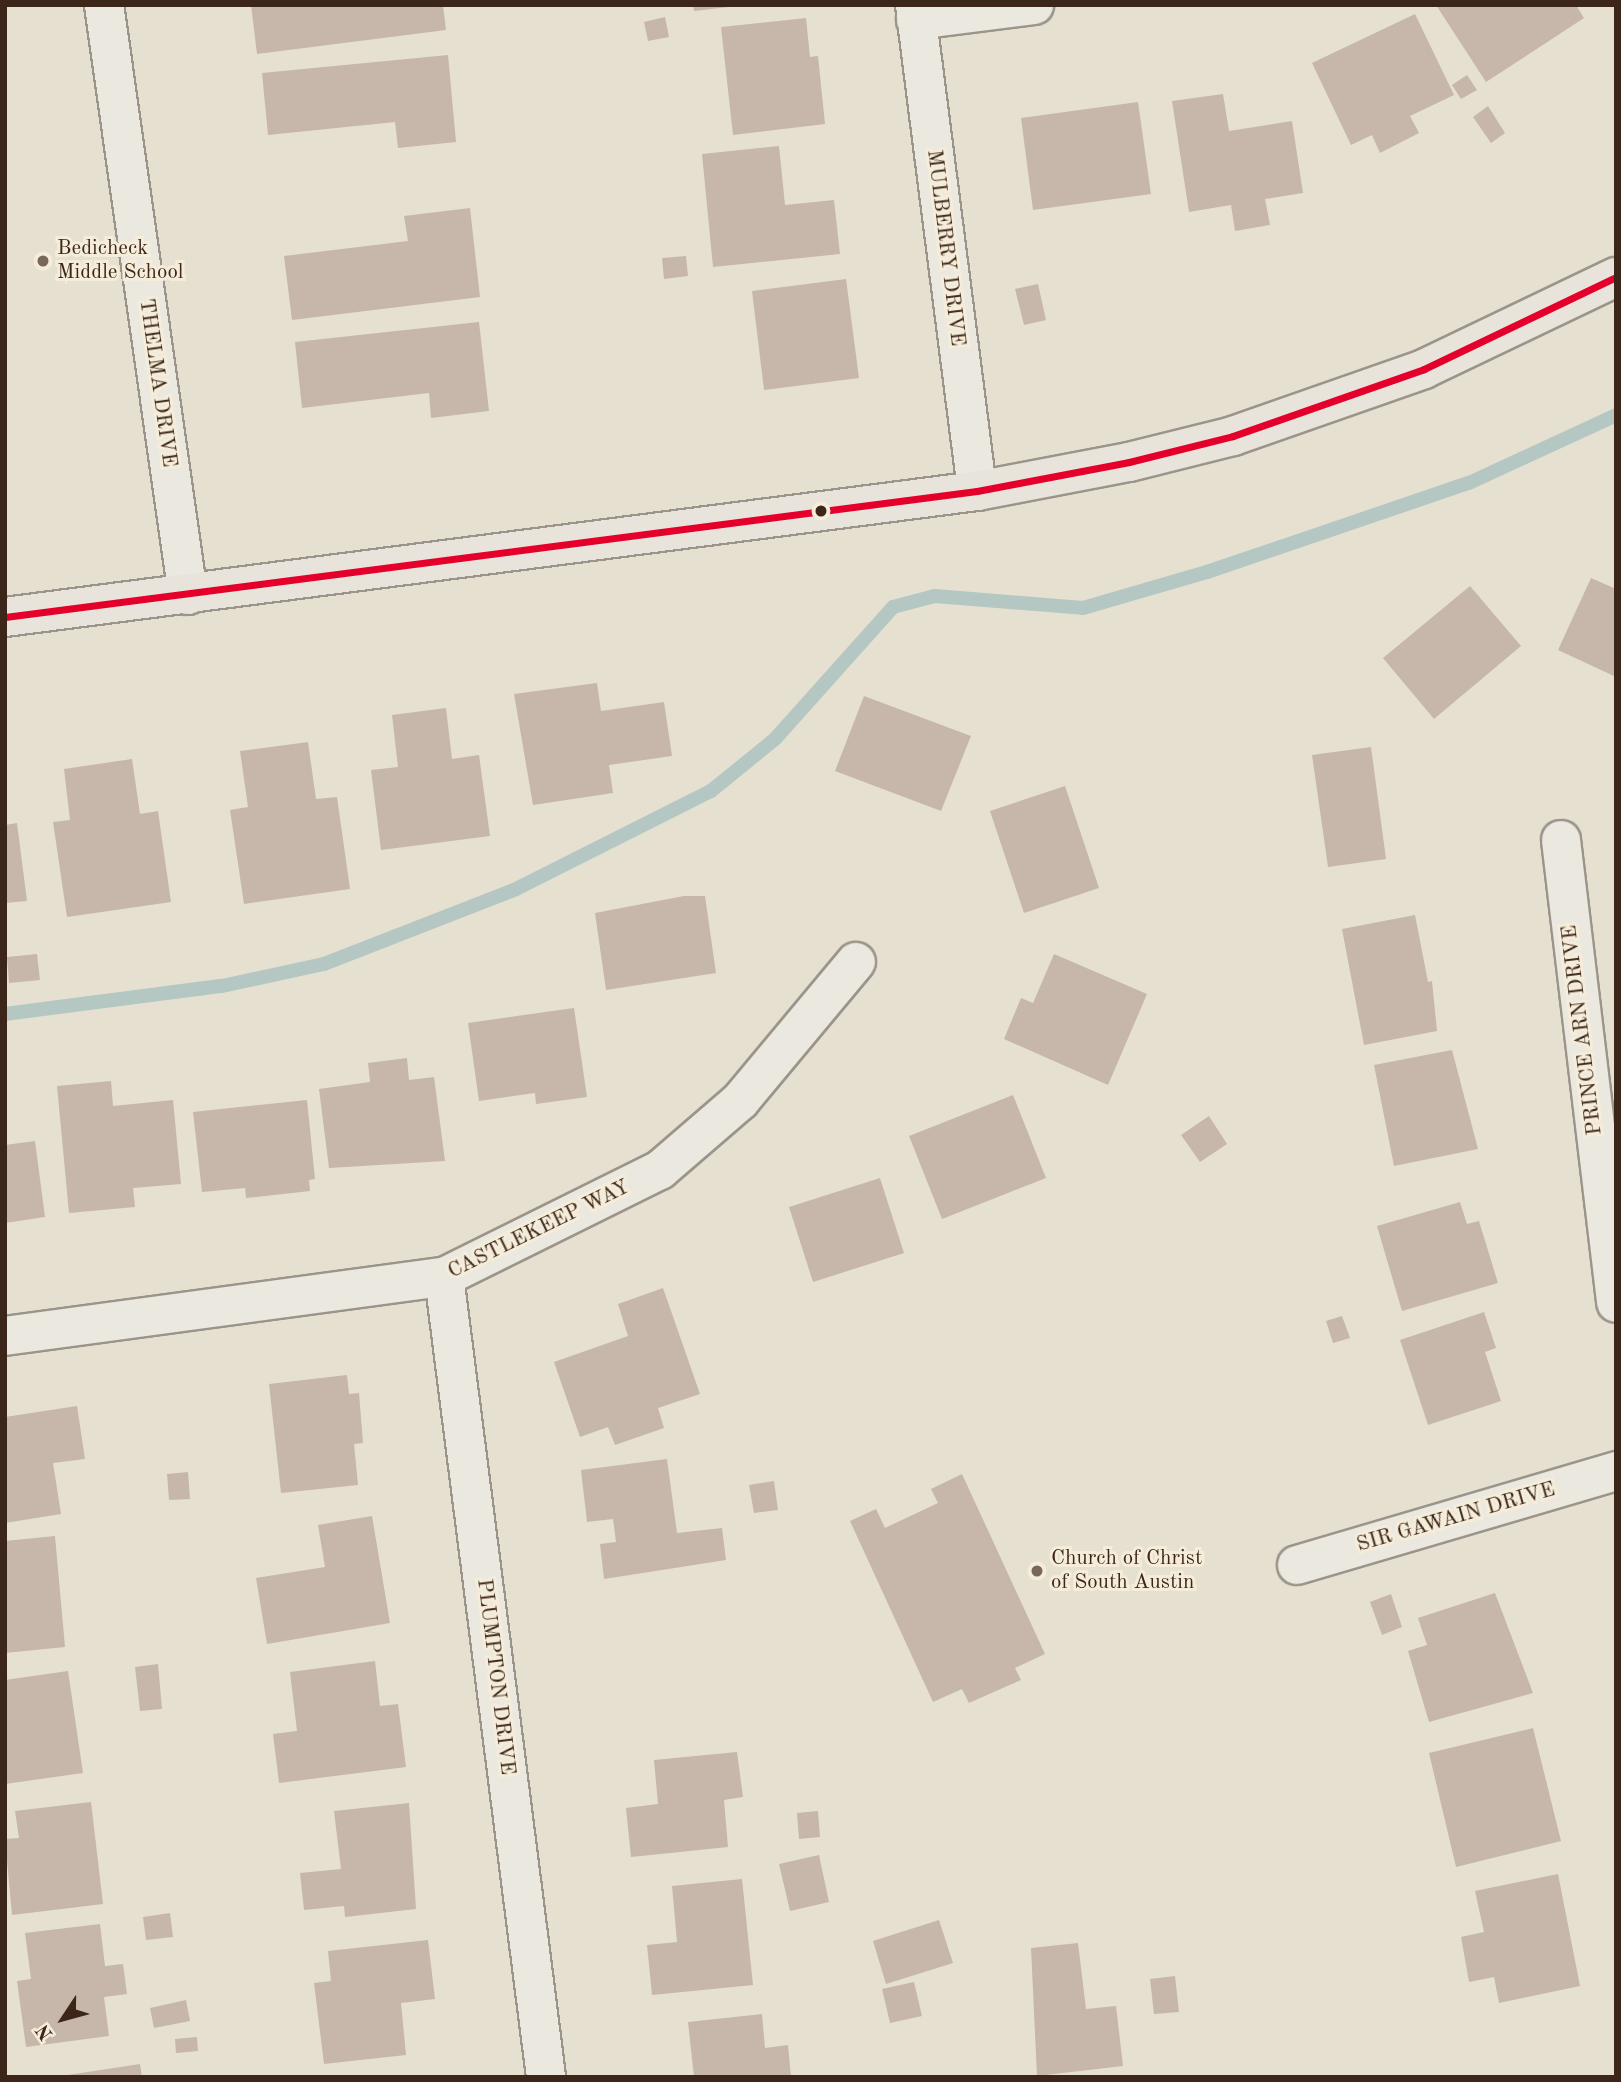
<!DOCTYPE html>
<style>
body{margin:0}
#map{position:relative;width:1621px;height:2082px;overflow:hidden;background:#e6e0d0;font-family:"Old Standard TT",serif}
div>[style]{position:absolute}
.stream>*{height:14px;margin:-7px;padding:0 7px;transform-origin:7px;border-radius:7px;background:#b4c7c3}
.building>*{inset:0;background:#c6b7aa}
.roads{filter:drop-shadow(2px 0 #9b948a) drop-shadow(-2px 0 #9b948a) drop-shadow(0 2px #9b948a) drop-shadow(0 -2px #9b948a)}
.minor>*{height:38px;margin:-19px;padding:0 19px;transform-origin:19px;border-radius:19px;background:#ebe8e0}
.major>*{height:38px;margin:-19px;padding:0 19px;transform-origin:19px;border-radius:19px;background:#e8e4db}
.bus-1>*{height:7px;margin:-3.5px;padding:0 3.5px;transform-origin:3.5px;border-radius:3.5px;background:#e4002b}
.dots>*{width:19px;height:19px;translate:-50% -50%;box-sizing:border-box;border:4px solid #f5edda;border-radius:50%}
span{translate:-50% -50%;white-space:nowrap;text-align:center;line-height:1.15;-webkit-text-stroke:6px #f5edda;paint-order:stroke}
.street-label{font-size:21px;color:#3c261a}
.poi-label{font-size:21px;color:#3c261a}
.left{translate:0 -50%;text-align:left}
.frame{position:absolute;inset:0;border:7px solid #3c261a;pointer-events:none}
.north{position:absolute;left:28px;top:1984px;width:70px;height:70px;-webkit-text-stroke:5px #f5edda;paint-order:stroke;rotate:234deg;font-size:19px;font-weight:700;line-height:28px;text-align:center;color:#3c261a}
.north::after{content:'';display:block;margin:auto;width:24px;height:32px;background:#3c261a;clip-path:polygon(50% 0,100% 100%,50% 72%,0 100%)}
</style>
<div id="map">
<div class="stream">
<i style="left:5px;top:1014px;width:219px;rotate:-7.4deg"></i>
<i style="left:222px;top:986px;width:104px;rotate:-12.2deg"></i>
<i style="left:324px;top:964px;width:206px;rotate:-21.3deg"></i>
<i style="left:516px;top:889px;width:218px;rotate:-26.7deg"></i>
<i style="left:711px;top:791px;width:82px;rotate:-39.1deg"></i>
<i style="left:775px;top:739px;width:177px;rotate:-48.2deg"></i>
<i style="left:893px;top:607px;width:43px;rotate:-14.7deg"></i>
<i style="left:935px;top:596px;width:148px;rotate:4.6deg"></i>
<i style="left:1083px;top:608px;width:129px;rotate:-16.2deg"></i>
<i style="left:1207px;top:572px;width:277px;rotate:-18.8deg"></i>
<i style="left:1469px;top:483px;width:162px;rotate:-24.8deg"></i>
</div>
<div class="building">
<i style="clip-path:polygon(251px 5px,443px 5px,446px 30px,257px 54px)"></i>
<i style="clip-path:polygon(693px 5px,729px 5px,729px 7px,694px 11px)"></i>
<i style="clip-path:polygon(1436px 5px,1576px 5px,1584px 18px,1486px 82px)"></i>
<i style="clip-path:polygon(1415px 14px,1454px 95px,1410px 116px,1419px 133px,1380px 153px,1372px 135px,1351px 145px,1312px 63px)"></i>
<i style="clip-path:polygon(665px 17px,669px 37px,648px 41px,644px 22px)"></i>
<i style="clip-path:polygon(806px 18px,810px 57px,818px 56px,825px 124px,733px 135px,721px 27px)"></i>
<i style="clip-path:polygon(448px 55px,456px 142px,398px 148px,395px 122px,268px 135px,262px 73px)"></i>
<i style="clip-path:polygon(1467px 75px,1477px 90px,1461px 99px,1452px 85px)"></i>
<i style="clip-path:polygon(1223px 94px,1229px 131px,1292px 121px,1303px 193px,1265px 199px,1270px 225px,1235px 231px,1231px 205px,1189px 212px,1172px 101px)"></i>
<i style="clip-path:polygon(1138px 102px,1151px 194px,1033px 210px,1021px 118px)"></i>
<i style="clip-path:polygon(1488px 106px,1505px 133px,1491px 143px,1473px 117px)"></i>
<i style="clip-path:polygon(779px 146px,785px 205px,834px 200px,840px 254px,713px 267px,702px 154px)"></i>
<i style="clip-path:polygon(470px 208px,480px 297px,292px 320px,284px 256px,408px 241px,404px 216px)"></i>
<i style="clip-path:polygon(686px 256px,688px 276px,664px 279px,662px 258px)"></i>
<i style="clip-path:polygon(846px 279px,859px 378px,764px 390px,752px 291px)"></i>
<i style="clip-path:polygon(1038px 284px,1046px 320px,1024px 325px,1015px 289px)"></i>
<i style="clip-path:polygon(479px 322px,489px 411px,431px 418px,429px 393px,302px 408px,295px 342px)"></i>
<i style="clip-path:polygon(1591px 578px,1616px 589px,1616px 677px,1558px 650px)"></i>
<i style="clip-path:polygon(1470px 586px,1521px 646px,1434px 719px,1383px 658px)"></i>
<i style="clip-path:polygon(597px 683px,601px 711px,664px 702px,672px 756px,609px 765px,613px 793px,533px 805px,514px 694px)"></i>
<i style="clip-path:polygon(864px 696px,971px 736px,941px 811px,835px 771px)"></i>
<i style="clip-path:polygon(446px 708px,452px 759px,479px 755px,490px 836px,381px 850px,371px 770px,398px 767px,392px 715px)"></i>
<i style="clip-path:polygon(308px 742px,316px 799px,337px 797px,350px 889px,244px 904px,230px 810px,248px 807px,240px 751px)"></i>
<i style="clip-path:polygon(1371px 747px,1386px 859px,1328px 867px,1312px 755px)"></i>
<i style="clip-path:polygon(132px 759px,140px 814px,158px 811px,171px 902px,67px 917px,53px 822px,70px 820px,64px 769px)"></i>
<i style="clip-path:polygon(1065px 786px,1099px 888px,1024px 913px,990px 811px)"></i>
<i style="clip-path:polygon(17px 823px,27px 901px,5px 903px,5px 825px)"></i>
<i style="clip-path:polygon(684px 896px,705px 896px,716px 973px,606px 990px,595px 913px)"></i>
<i style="clip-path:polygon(1415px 915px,1428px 982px,1432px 981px,1437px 1031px,1364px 1045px,1342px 929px)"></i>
<i style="clip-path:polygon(37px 954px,40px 980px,9px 983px,7px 957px)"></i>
<i style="clip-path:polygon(1054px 954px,1147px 994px,1108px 1085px,1004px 1039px,1021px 998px,1033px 1003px)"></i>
<i style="clip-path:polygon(574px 1008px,587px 1097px,536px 1104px,535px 1093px,479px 1101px,468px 1023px)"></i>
<i style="clip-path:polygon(1452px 1050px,1478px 1149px,1394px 1166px,1374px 1065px)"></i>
<i style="clip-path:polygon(407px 1058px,409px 1080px,434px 1077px,445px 1161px,329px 1168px,319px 1089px,370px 1082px,368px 1063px)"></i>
<i style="clip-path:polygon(111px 1081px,113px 1106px,173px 1100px,181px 1184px,133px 1188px,135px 1207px,69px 1213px,57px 1086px)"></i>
<i style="clip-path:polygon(1013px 1095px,1046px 1178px,942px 1219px,909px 1136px)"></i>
<i style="clip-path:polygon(307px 1100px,315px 1179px,309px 1180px,310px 1191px,246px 1198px,245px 1188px,202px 1192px,193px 1112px)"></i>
<i style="clip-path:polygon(1209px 1116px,1227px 1144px,1200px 1162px,1181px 1135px)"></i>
<i style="clip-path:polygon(35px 1141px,45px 1217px,5px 1223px,5px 1145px)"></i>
<i style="clip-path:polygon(880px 1178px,904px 1253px,813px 1282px,789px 1207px)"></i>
<i style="clip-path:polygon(1460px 1202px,1467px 1224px,1479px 1221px,1498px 1283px,1402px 1311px,1377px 1226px)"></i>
<i style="clip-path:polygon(663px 1288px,700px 1394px,658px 1408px,664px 1428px,615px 1445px,608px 1427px,580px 1437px,554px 1362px,628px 1336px,618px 1304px)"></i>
<i style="clip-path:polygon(1484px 1312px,1496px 1348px,1485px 1352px,1501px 1401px,1428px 1425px,1400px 1340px)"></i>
<i style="clip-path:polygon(1342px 1316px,1350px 1338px,1333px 1343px,1326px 1321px)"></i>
<i style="clip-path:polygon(347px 1375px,349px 1394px,359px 1393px,363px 1443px,354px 1444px,358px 1485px,281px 1493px,269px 1384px)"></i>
<i style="clip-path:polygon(77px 1406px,85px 1459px,53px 1463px,61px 1514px,5px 1523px,5px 1417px)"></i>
<i style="clip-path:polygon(667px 1459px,677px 1533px,722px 1528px,726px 1560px,604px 1579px,600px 1544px,616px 1542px,613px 1519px,587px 1522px,581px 1470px)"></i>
<i style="clip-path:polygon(188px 1472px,190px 1499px,169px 1500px,167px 1474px)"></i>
<i style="clip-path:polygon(962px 1474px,1045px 1654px,1015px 1668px,1021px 1680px,969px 1703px,962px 1689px,933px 1702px,850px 1521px,876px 1509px,885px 1528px,938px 1503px,931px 1489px)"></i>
<i style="clip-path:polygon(774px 1481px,778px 1510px,754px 1513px,749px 1485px)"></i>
<i style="clip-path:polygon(372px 1516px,390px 1623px,267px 1644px,256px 1578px,325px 1567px,318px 1525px)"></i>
<i style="clip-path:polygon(55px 1536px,65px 1647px,5px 1653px,5px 1541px)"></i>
<i style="clip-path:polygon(1495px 1593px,1533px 1693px,1429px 1722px,1408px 1651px,1427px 1645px,1418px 1618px)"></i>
<i style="clip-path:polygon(1391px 1594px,1402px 1627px,1382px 1635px,1370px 1602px)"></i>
<i style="clip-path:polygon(375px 1661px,380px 1706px,398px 1704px,406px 1767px,279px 1783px,273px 1734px,297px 1731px,290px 1672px)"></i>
<i style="clip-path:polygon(158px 1664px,162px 1709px,140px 1711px,135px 1667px)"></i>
<i style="clip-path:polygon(68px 1671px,83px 1773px,5px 1784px,5px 1680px)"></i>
<i style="clip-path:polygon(1533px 1728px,1561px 1841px,1456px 1867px,1429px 1753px)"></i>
<i style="clip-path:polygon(737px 1752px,743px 1797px,724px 1800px,728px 1847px,631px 1857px,626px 1808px,658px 1804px,654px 1760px)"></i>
<i style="clip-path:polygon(91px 1802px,103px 1904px,12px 1915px,5px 1839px,19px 1838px,15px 1811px)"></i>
<i style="clip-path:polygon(409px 1803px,416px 1909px,345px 1917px,344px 1906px,304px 1910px,300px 1873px,341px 1869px,334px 1811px)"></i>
<i style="clip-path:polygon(818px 1811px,820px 1837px,799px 1839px,797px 1813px)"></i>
<i style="clip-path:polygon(819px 1855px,829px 1902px,790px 1911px,779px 1864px)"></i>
<i style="clip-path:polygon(1558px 1874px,1580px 1986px,1499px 2003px,1494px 1977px,1469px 1982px,1461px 1937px,1484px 1932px,1475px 1891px)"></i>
<i style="clip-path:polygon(742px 1879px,753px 1985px,652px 1995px,647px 1945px,677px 1942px,672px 1886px)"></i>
<i style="clip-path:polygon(170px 1913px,173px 1937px,146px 1940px,143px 1917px)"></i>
<i style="clip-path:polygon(939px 1920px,953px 1963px,886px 1984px,873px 1941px)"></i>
<i style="clip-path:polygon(100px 1924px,105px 1966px,123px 1964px,127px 1994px,104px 1997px,109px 2036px,26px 2047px,17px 1981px,31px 1979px,25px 1933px)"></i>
<i style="clip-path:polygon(428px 1940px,435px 1999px,401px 2003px,406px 2055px,324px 2064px,314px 1983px,331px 1981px,328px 1951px)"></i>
<i style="clip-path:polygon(1078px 1943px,1086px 2009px,1116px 2006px,1123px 2066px,1037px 2076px,1031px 1948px)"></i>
<i style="clip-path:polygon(1175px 1976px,1179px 2012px,1154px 2014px,1150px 1979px)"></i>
<i style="clip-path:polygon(914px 1982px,922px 2016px,890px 2023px,882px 1989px)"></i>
<i style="clip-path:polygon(186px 2000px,190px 2021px,154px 2028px,150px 2008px)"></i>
<i style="clip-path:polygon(762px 2014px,765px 2048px,788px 2045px,791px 2077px,694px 2077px,688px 2022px)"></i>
<i style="clip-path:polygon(197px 2037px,198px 2051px,176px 2053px,175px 2039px)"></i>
<i style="clip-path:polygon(140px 2064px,142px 2077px,68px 2077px,68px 2075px)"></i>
</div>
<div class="roads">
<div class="minor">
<i style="left:104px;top:5px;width:596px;rotate:81.9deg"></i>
<i style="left:915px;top:5px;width:490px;rotate:82.7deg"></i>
<i style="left:916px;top:20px;width:119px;rotate:-7.2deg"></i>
<i style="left:1561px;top:840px;width:466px;rotate:83.2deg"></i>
<i style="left:444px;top:1277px;width:806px;rotate:82.73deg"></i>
<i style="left:5px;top:1336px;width:443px;rotate:-7.7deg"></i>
<i style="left:444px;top:1277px;width:241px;rotate:-26.4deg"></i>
<i style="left:660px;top:1170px;width:106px;rotate:-40.8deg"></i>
<i style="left:740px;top:1101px;width:181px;rotate:-50.2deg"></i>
<i style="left:1297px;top:1565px;width:333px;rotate:-16.4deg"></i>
</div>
<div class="major">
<i style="left:5px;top:617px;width:980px;rotate:-7.39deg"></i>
<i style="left:977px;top:491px;width:155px;rotate:-10.8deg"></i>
<i style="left:1129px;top:462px;width:107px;rotate:-14deg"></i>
<i style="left:1233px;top:436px;width:202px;rotate:-19.3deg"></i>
<i style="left:1424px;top:369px;width:213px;rotate:-25.6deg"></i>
</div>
</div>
<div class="bus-1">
<i style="left:5px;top:617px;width:980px;rotate:-7.39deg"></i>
<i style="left:977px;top:491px;width:155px;rotate:-10.8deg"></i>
<i style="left:1129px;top:462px;width:107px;rotate:-14deg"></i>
<i style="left:1233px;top:436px;width:202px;rotate:-19.3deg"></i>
<i style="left:1424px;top:369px;width:213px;rotate:-25.6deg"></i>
</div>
<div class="dots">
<i style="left:43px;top:261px;background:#78675a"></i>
<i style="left:821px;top:511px;background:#3c261a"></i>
<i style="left:1037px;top:1571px;background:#78675a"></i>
</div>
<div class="street-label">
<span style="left:945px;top:248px;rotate:83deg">MULBERRY DRIVE</span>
<span style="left:157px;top:383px;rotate:82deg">THELMA DRIVE</span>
<span style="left:1583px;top:1030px;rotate:-97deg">PRINCE ARN DRIVE</span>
<span style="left:539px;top:1230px;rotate:-26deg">CASTLEKEEP WAY</span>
<span style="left:1456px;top:1518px;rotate:-16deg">SIR GAWAIN DRIVE</span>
<span style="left:495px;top:1677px;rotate:83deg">PLUMPTON DRIVE</span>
</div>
<div class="poi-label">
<span class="left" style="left:57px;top:261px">Bedicheck<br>Middle School</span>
<span class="left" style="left:1051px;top:1571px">Church of Christ<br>of South Austin</span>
</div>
<div class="frame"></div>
<div class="north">N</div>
</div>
